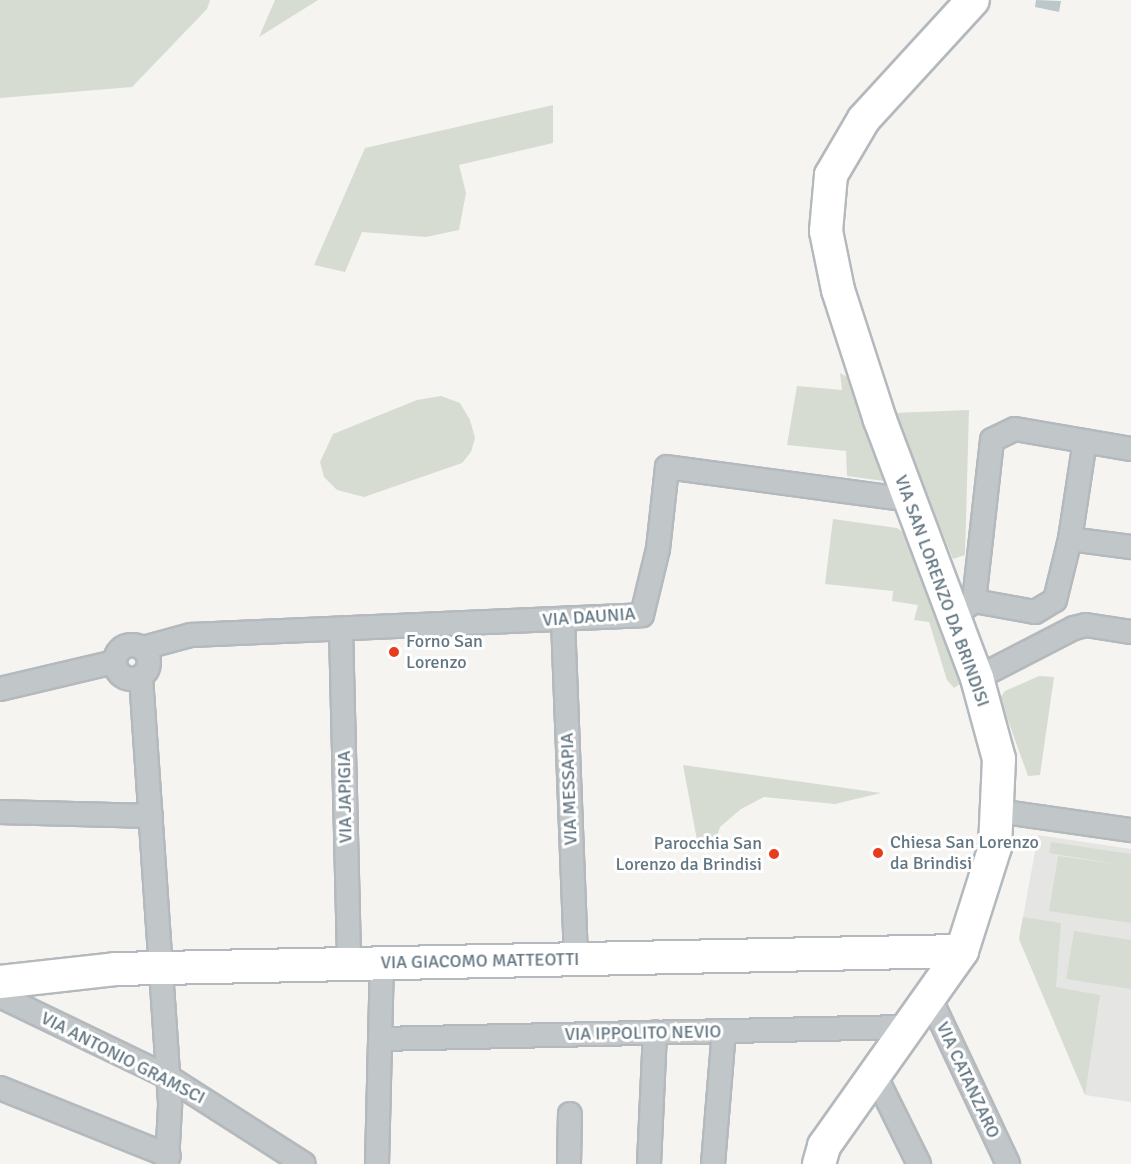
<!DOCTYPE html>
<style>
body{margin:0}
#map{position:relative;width:1131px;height:1164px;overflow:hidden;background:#f5f4f0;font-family:Signika,sans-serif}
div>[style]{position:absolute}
.built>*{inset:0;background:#e5e6e4}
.green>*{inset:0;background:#d6dcd1}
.water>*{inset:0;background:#bbc7cb}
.roads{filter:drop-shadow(2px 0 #b3b9bd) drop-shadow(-2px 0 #b3b9bd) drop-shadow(0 2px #b3b9bd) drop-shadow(0 -2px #b3b9bd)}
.street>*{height:22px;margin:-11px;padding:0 11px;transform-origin:11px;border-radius:11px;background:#c1c6c8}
.street>.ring{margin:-11px;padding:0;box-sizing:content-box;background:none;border:22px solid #c1c6c8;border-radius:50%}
.secondary>*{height:32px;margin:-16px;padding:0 16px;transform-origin:16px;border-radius:16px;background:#fff}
.dots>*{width:16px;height:16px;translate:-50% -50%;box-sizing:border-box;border:3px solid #fff;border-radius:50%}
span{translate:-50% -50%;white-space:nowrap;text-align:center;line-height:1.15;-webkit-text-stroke:6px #fff;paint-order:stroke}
.street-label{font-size:18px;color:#627682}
.poi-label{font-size:18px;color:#627682}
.left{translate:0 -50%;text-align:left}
.right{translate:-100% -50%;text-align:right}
</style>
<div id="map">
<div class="built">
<i style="clip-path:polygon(1038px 835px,1131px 849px,1131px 1102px,1085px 1095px,1019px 939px)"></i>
</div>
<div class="green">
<i style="clip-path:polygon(0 0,210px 0,207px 9px,132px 87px,0 98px)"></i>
<i style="clip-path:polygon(275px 0,318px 0,259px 37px)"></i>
<i style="clip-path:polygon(553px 105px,553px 143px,459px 165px,466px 193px,459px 230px,426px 237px,362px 232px,345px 272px,314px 265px,365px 148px)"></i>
<i style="clip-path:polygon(840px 373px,852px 380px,889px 477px,884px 481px,847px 476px,846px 451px,787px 445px,797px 386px,842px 390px)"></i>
<i style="clip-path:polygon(441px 396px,460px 403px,470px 420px,475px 438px,471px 452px,462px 463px,364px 497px,337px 490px,324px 477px,320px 462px,333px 434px,417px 400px)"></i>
<i style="clip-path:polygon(969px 410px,965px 555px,953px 559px,893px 413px)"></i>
<i style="clip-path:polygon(833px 519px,897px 528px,907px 535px,963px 682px,954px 688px,947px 680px,929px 622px,914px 620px,918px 605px,892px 601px,893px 591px,825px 584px)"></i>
<i style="clip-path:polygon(1039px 676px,1054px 677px,1040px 775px,1028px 776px,1000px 698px,1005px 691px)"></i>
<i style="clip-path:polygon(683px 765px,881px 793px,835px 804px,764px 797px,741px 809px,720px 827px,713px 849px,699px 851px)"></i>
<i style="clip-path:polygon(1051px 842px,1131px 854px,1131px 923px,1049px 911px,1058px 856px,1129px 866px,1049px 853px)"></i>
<i style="clip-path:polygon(1023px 917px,1061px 923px,1056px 987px,1100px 995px,1085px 1095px,1019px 939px)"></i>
<i style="clip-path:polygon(1074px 931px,1131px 940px,1131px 989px,1066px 979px)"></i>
</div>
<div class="water">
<i style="clip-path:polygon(1036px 0,1061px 1px,1059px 12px,1035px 7px)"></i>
</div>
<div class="roads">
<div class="street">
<i style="left:1070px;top:539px;width:62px;rotate:7.5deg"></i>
<i style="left:974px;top:601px;width:62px;rotate:10.2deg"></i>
<i style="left:1035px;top:612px;width:23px;rotate:-31deg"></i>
<i style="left:1055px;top:600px;width:63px;rotate:-76.2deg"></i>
<i style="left:1070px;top:539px;width:99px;rotate:-81.3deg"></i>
<i style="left:954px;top:616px;width:25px;rotate:-37deg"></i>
<i style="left:974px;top:601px;width:162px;rotate:-83.6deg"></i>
<i style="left:992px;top:440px;width:25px;rotate:-26deg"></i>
<i style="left:1015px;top:429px;width:118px;rotate:9.8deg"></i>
<i style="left:563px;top:620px;width:338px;rotate:87.8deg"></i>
<i style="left:341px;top:629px;width:335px;rotate:88.6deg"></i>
<i class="ring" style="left:115px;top:645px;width:12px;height:12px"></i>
<i style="left:143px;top:648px;width:50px;rotate:-15.2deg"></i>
<i style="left:191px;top:635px;width:451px;rotate:-2.5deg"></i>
<i style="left:642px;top:615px;width:68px;rotate:-76.4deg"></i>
<i style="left:658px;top:549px;width:82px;rotate:-83.7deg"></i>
<i style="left:667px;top:467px;width:245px;rotate:7.7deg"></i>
<i style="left:141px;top:677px;width:430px;rotate:86.1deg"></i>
<i style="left:170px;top:1106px;width:58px;rotate:93deg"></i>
<i style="left:977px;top:678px;width:109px;rotate:-27.3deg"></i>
<i style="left:1074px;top:628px;width:12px;rotate:-14deg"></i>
<i style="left:1086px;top:625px;width:46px;rotate:8.8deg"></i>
<i style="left:0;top:689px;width:117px;rotate:-13.3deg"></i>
<i style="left:997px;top:811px;width:135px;rotate:8.1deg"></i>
<i style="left:0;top:812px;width:151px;rotate:1.5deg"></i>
<i style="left:0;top:996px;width:187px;rotate:25.7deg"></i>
<i style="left:168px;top:1077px;width:161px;rotate:32.6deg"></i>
<i style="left:929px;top:996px;width:186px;rotate:64.8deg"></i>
<i style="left:380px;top:1039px;width:526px;rotate:-1.31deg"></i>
<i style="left:874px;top:1073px;width:102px;rotate:63.7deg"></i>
<i style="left:0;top:1088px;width:182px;rotate:21.9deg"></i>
<i style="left:377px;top:1164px;width:201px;rotate:-88.6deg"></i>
<i style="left:569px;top:1164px;width:50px;rotate:-88.9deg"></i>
<i style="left:649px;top:1164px;width:132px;rotate:-87.4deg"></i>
<i style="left:713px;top:1164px;width:133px;rotate:-85.3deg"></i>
</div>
<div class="secondary">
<i style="left:0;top:982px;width:116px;rotate:-6.4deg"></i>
<i style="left:115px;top:969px;width:847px;rotate:-1.22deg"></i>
<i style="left:819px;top:1164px;width:19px;rotate:-74deg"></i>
<i style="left:824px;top:1146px;width:239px;rotate:-54.7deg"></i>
<i style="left:962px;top:951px;width:109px;rotate:-72.4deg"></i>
<i style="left:995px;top:847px;width:88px;rotate:-87.4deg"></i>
<i style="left:999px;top:759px;width:84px;rotate:-105.2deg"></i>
<i style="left:977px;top:678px;width:276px;rotate:-110.6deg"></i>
<i style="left:880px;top:420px;width:137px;rotate:-107.9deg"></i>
<i style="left:838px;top:290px;width:60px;rotate:-101.5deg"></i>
<i style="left:826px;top:231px;width:56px;rotate:-84.9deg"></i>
<i style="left:831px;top:175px;width:65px;rotate:-59.5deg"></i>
<i style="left:864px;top:119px;width:161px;rotate:-47.5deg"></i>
</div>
</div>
<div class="dots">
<i style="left:394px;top:652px;background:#e83d1c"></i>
<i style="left:878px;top:853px;background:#e83d1c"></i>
<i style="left:774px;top:854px;background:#e83d1c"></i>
</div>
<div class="street-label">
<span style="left:942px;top:591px;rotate:70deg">VIA SAN LORENZO DA BRINDISI</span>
<span style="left:589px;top:617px;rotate:-4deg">VIA DAUNIA</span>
<span style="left:569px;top:789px;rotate:-92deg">VIA MESSAPIA</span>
<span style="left:345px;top:797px;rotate:-91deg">VIA JAPIGIA</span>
<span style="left:480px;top:961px;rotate:-1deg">VIA GIACOMO MATTEOTTI</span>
<span style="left:643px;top:1033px;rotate:-1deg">VIA IPPOLITO NEVIO</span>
<span style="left:123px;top:1058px;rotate:27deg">VIA ANTONIO GRAMSCI</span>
<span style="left:968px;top:1080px;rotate:65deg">VIA CATANZARO</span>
</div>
<div class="poi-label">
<span class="left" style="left:406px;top:652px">Forno San<br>Lorenzo</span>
<span class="left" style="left:890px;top:853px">Chiesa San Lorenzo<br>da Brindisi</span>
<span class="right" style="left:762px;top:854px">Parocchia San<br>Lorenzo da Brindisi</span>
</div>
</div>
